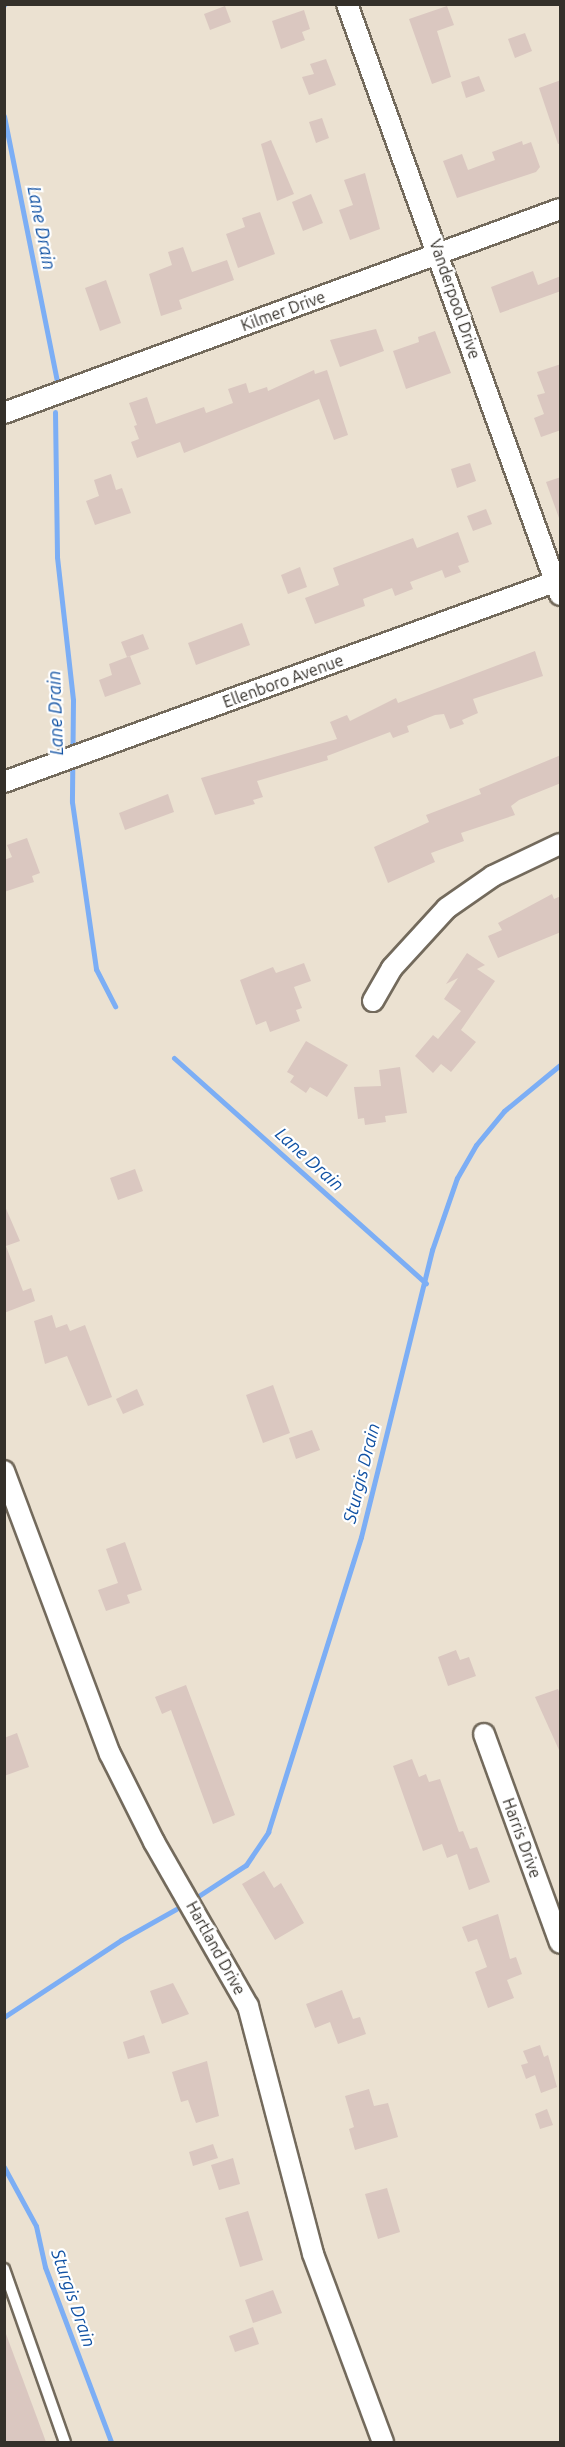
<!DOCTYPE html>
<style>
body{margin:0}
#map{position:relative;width:565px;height:2447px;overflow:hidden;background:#ebe1d1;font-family:Ubuntu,sans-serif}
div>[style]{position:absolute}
.stream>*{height:5px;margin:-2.5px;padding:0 2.5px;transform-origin:2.5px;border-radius:2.5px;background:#7caef5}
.building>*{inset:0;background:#dac7c0}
.roads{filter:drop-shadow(2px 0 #736a5c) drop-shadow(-2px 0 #736a5c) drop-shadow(0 2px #736a5c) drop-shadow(0 -2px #736a5c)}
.lane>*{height:10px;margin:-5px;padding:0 5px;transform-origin:5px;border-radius:5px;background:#fff}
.street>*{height:20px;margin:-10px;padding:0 10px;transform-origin:10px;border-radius:10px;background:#fff}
span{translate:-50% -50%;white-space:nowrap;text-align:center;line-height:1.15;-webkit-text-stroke:4.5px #fff;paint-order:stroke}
.street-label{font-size:16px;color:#34302a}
.water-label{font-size:18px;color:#1051a3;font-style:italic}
.frame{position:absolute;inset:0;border:6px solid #34302a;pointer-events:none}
</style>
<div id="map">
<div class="stream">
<i style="left:4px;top:5px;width:1px;rotate:-45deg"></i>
<i style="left:4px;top:116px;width:271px;rotate:78.7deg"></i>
<i style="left:55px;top:412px;width:145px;rotate:89.2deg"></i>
<i style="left:57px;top:557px;width:144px;rotate:83.6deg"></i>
<i style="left:73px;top:700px;width:102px;rotate:90.6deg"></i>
<i style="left:72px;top:802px;width:169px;rotate:81.8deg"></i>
<i style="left:96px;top:969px;width:42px;rotate:62.8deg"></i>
<i style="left:174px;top:1058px;width:338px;rotate:41.8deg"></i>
<i style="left:200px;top:1895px;width:55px;rotate:-33.1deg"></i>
<i style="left:246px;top:1865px;width:40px;rotate:-56deg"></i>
<i style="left:268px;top:1832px;width:309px;rotate:-72.5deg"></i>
<i style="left:361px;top:1537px;width:296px;rotate:-76.1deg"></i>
<i style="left:432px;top:1250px;width:76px;rotate:-70.9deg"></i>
<i style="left:457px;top:1178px;width:38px;rotate:-60deg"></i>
<i style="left:476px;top:1145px;width:44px;rotate:-50.5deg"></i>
<i style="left:504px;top:1111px;width:72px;rotate:-39.4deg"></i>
<i style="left:4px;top:2017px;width:140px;rotate:-33.3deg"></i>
<i style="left:121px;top:1940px;width:63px;rotate:-29.4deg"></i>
<i style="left:4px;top:2167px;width:67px;rotate:61.5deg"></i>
<i style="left:36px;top:2226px;width:42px;rotate:77.6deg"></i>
<i style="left:45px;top:2267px;width:187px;rotate:69.3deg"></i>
</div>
<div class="building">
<i style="clip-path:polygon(225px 6px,231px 22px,210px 30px,204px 14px)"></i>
<i style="clip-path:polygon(447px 6px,454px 25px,437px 31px,451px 77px,432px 84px,409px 19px)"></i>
<i style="clip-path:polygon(304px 10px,310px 29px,302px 32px,305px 40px,281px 49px,272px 21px)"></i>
<i style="clip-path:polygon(525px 33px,532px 51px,515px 58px,508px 39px)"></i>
<i style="clip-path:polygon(326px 59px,336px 85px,309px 95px,302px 77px,314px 74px,310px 64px)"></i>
<i style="clip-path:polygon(479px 76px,485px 91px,466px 98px,461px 82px)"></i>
<i style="clip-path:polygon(561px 80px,561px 143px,558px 144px,539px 88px)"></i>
<i style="clip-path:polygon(322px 118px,329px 138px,316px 143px,309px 122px)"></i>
<i style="clip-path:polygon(271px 140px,294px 194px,277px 201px,261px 144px)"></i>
<i style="clip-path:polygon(522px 141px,523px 145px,531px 142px,540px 167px,536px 172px,457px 198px,443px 161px,462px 154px,468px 170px,495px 160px,492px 152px)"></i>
<i style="clip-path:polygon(365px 173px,380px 229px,350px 240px,339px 210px,353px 205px,344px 180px)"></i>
<i style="clip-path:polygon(311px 194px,323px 223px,303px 231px,292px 202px)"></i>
<i style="clip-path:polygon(260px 212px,275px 254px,238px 268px,226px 234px,245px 227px,242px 218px)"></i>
<i style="clip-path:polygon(183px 247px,192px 272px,227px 260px,234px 280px,179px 300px,182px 309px,161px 316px,149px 274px,172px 265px,168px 252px)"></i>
<i style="clip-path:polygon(533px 271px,538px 285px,561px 276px,561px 291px,500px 313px,491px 287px)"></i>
<i style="clip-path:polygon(106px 280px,121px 323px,100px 331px,85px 288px)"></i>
<i style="clip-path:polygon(376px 329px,384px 351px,340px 367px,330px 340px)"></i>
<i style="clip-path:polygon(435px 331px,451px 373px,406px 389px,393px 351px,419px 342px,418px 337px)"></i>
<i style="clip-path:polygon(561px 364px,561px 430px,541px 437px,534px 418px,544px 414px,537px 395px,545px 393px,537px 372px)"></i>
<i style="clip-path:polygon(314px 370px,315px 374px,327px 370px,348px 435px,334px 440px,319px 399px,184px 453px,180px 442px,137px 458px,131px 442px,139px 439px,134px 426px,137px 425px,129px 403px,147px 397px,156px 424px,204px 407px,206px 413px,233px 403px,228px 389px,246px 383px,249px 393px,267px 387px,268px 391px)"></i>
<i style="clip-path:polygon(470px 463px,476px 481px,457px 488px,451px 469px)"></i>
<i style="clip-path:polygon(111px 474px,116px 490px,122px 488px,131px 513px,95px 525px,86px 501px,99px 496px,94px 480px)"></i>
<i style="clip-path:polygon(561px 477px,561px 518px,559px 518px,546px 482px)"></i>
<i style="clip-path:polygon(486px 509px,492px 524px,473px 531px,467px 516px)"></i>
<i style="clip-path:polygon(458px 532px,469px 562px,458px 566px,461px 572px,445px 578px,442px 570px,410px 582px,413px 589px,395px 596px,392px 588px,363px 599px,365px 606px,315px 624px,305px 598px,339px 585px,333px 568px,413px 538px,417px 548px)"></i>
<i style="clip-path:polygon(300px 567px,307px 587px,288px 594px,281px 575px)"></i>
<i style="clip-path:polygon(242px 623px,250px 645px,196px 665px,188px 643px)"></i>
<i style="clip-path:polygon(143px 634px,149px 649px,127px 657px,121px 642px)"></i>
<i style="clip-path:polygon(535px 651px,543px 676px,473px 699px,478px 713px,462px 720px,464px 724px,450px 729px,444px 714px,435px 715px,407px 726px,409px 732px,393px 738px,390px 732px,327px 756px,328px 760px,257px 781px,263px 797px,253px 800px,255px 804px,215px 815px,201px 778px,337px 739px,330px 722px,347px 715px,350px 721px,396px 698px,398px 703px)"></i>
<i style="clip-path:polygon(130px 656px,141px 684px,105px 697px,99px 680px,112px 675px,109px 664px)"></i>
<i style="clip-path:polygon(561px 755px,561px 783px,519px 800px,511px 806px,515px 815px,461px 833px,464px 841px,431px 853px,435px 862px,388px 883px,374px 847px,429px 822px,426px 815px,481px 794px,479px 789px)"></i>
<i style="clip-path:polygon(168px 794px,174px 812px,125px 830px,119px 813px)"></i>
<i style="clip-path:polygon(27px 838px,40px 873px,32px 876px,34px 882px,4px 892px,4px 860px,12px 857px,7px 845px)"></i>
<i style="clip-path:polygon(552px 894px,554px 899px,561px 896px,561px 932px,498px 958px,488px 936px,502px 930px,498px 923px)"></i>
<i style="clip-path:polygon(467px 953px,485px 965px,477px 969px,495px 981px,461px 1030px,476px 1042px,451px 1072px,441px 1064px,433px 1073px,415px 1056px,433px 1035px,438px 1039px,461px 1011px,444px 999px,458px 978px,446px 984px)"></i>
<i style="clip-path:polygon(304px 963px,311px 981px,294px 987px,302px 1008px,296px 1010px,300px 1021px,270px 1032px,266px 1021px,256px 1025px,240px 980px,273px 967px,276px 973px)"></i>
<i style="clip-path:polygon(306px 1041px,348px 1065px,327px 1097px,310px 1087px,306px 1093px,290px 1082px,294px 1076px,287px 1072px)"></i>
<i style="clip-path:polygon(400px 1067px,407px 1113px,385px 1116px,386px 1122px,365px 1125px,364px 1118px,358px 1119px,354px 1087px,381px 1086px,379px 1070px)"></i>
<i style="clip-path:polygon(135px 1169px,143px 1191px,118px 1200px,110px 1178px)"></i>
<i style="clip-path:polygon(4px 1204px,20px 1241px,6px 1246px,23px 1291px,31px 1288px,35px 1301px,4px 1313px)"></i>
<i style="clip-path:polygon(52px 1315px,56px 1328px,67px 1324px,70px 1331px,85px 1325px,112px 1397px,88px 1406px,67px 1356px,45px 1364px,34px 1321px)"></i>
<i style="clip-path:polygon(273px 1385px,290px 1433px,263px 1443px,246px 1395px)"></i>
<i style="clip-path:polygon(137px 1389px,144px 1405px,123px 1414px,116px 1399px)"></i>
<i style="clip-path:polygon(312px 1430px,320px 1450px,296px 1459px,289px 1438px)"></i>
<i style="clip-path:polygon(125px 1542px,142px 1590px,127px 1595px,130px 1603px,106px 1611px,98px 1590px,118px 1583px,106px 1549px)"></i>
<i style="clip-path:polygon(456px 1650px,460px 1660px,469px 1657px,476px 1676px,448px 1686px,438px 1657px)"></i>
<i style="clip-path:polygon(186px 1685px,235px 1815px,213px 1824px,171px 1710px,162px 1714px,155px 1697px)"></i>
<i style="clip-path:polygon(558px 1689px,561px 1696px,559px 1750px,535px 1697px)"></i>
<i style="clip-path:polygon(17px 1733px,29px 1767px,4px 1776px,4px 1738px)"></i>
<i style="clip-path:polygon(412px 1759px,419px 1777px,426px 1774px,429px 1782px,440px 1779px,459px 1832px,463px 1831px,470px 1849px,477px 1847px,490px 1882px,469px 1890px,457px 1854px,447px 1858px,442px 1844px,423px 1851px,393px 1766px)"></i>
<i style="clip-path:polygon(264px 1871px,274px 1888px,281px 1883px,304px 1923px,275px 1940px,242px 1884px)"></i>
<i style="clip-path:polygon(498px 1914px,510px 1959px,516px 1957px,522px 1974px,507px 1980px,514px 1998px,488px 2008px,475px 1972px,487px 1967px,477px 1939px,468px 1942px,462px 1927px)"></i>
<i style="clip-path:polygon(173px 1983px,189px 2014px,162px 2024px,150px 1991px)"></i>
<i style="clip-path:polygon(342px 1990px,353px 2019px,360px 2017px,366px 2034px,338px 2044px,330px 2022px,315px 2028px,306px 2004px)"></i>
<i style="clip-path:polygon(144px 2035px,150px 2053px,128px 2059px,123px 2042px)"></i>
<i style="clip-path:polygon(540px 2045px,544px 2057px,548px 2055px,557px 2087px,541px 2093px,535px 2075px,526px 2079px,521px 2065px,528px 2063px,523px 2051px)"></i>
<i style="clip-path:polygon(207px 2061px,219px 2116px,196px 2123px,188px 2100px,181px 2102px,172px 2072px)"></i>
<i style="clip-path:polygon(369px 2089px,374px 2106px,388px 2103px,398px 2137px,355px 2150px,349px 2129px,354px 2127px,345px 2096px)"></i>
<i style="clip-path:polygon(547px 2109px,553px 2125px,540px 2129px,535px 2114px)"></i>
<i style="clip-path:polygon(213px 2144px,218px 2158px,193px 2166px,189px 2152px)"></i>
<i style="clip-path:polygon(233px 2158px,240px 2184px,219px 2190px,211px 2165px)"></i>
<i style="clip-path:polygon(387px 2188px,400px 2232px,378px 2239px,365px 2194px)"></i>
<i style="clip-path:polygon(248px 2211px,263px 2260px,240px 2267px,225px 2218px)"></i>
<i style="clip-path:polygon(273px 2290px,282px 2313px,253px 2323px,245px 2300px)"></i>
<i style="clip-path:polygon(253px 2327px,259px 2344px,235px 2352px,229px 2336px)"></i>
<i style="clip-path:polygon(6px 2334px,46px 2442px,4px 2442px)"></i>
</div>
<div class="roads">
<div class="lane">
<i style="left:4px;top:2269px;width:183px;rotate:70.6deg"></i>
</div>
<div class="street">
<i style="left:347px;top:4px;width:628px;rotate:70.18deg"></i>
<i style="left:4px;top:413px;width:592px;rotate:-20.15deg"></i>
<i style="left:4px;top:782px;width:592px;rotate:-19.97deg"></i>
<i style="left:373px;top:1001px;width:38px;rotate:-60deg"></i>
<i style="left:392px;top:968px;width:81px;rotate:-47.5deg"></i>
<i style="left:447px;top:908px;width:56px;rotate:-34.8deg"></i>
<i style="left:493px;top:876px;width:74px;rotate:-25.5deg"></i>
<i style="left:4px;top:1471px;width:302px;rotate:69.5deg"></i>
<i style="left:110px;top:1754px;width:98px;rotate:63.4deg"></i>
<i style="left:154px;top:1842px;width:189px;rotate:60.2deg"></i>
<i style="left:248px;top:2006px;width:256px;rotate:75.3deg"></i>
<i style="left:313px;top:2254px;width:201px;rotate:69.6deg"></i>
<i style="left:484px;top:1734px;width:222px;rotate:70deg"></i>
</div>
</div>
<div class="street-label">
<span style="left:455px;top:299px;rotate:71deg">Vanderpool Drive</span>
<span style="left:283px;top:311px;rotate:-20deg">Kilmer Drive</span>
<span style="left:283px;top:681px;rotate:-20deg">Ellenboro Avenue</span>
<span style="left:522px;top:1838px;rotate:70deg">Harris Drive</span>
<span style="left:216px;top:1948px;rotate:61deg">Hartland Drive</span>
</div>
<div class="water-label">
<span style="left:42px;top:228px;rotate:79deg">Lane Drain</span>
<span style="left:55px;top:713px;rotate:-92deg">Lane Drain</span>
<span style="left:310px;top:1159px;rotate:42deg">Lane Drain</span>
<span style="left:361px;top:1473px;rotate:-76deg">Sturgis Drain</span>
<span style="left:74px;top:2298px;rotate:71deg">Sturgis Drain</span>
</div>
<div class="frame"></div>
</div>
